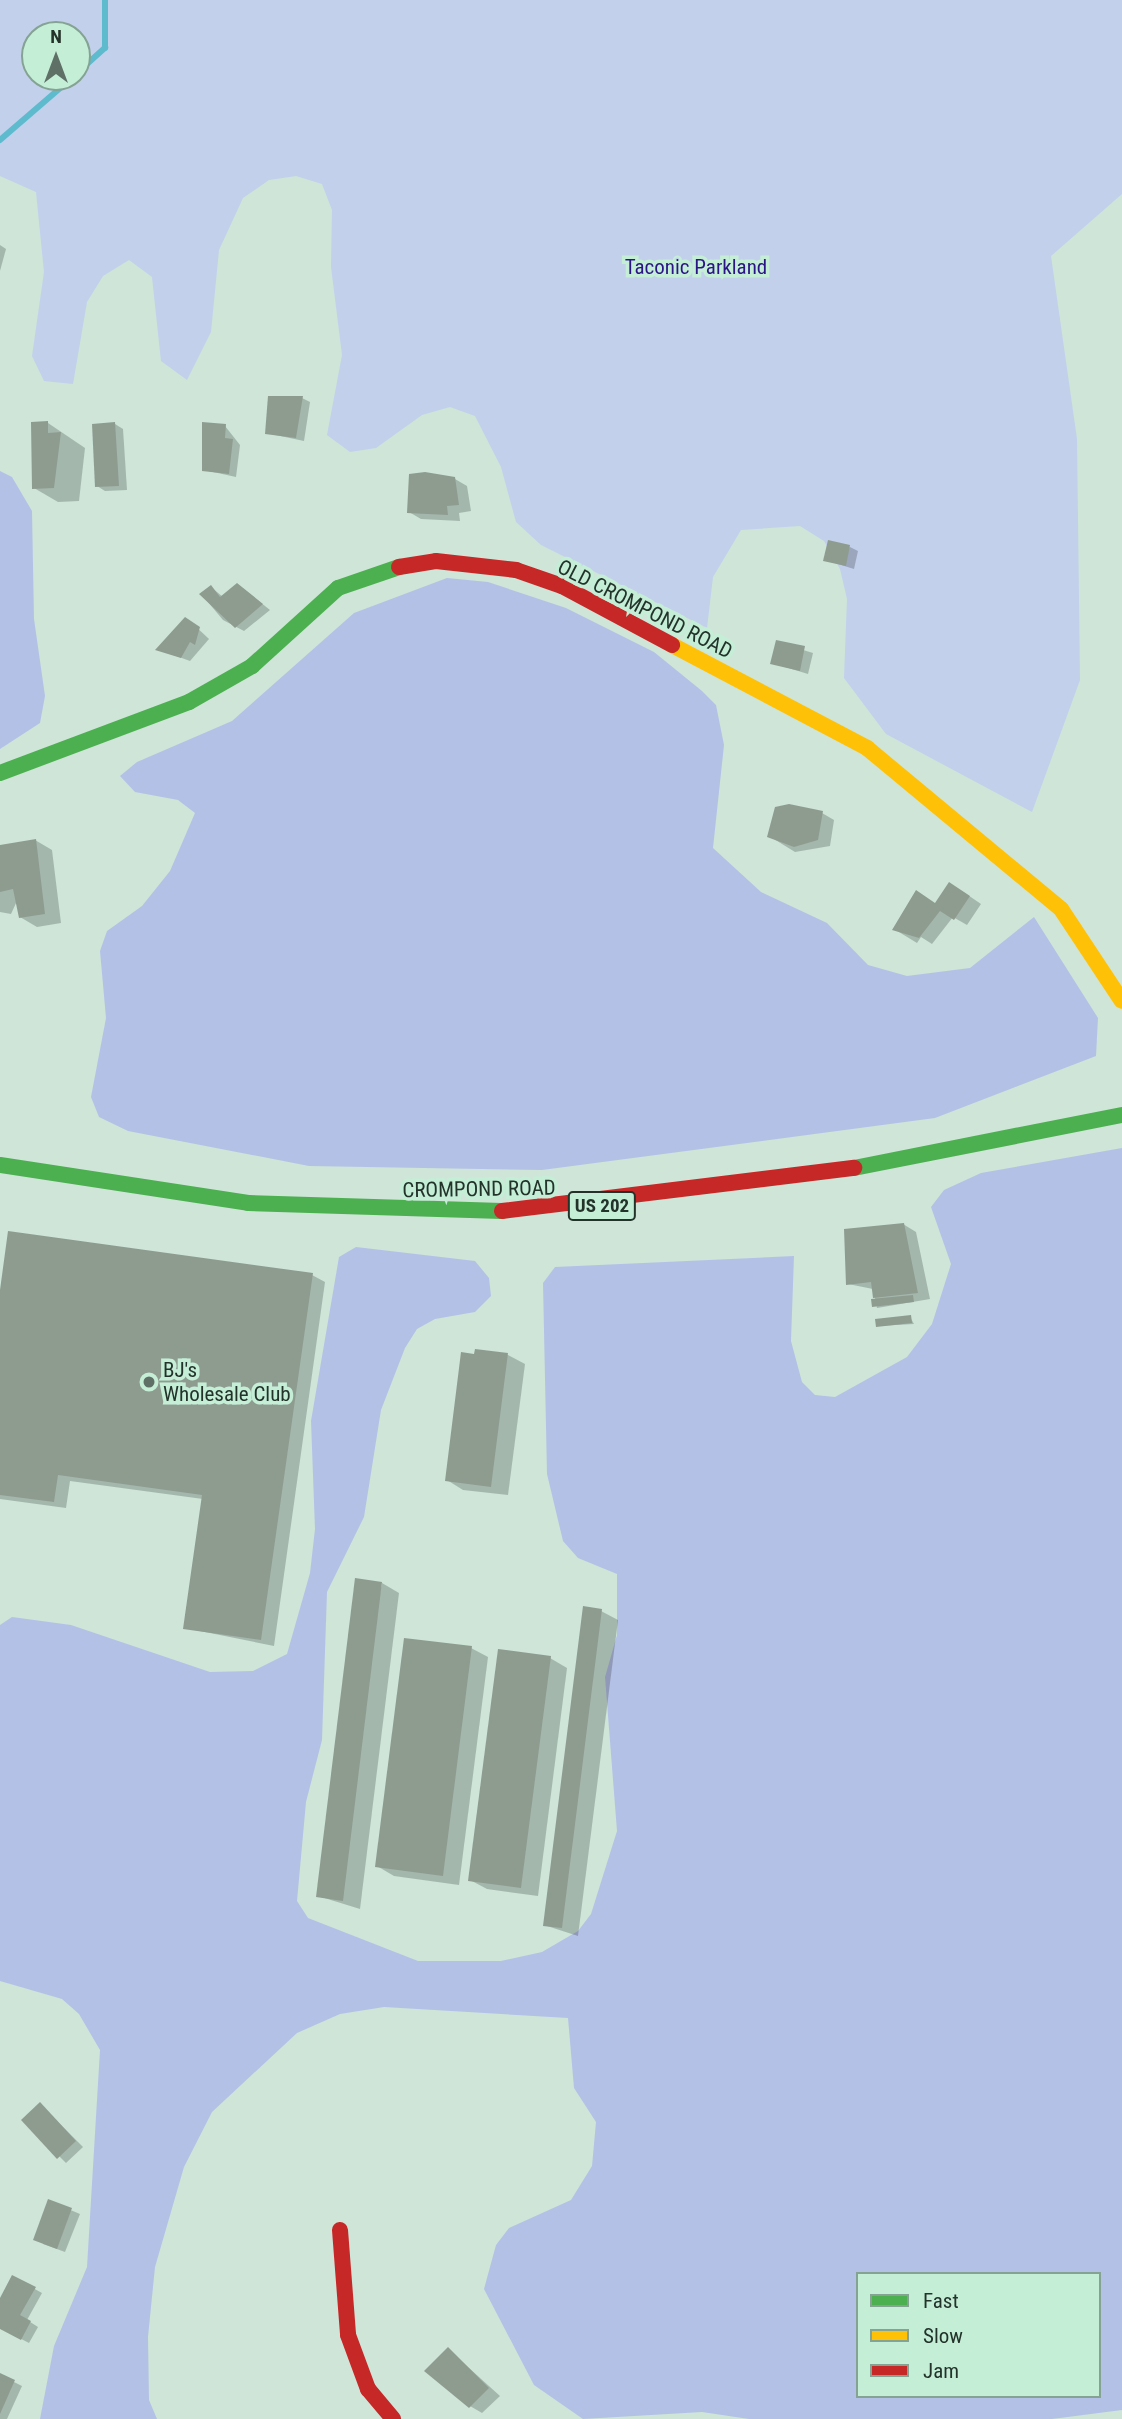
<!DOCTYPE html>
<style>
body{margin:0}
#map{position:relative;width:1122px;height:2419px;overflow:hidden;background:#cee5d8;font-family:"Roboto Condensed",sans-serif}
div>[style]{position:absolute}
.green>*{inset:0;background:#c2d0ec}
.forest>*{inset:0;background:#b4c1e6}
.shadow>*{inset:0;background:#0003}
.stream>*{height:6px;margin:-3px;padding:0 3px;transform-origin:3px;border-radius:3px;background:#5ebbce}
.building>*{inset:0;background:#8e9c90}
.fast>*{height:16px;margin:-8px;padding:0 8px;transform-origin:8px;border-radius:8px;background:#4caf50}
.slow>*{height:16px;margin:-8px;padding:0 8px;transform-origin:8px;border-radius:8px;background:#ffc107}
.jam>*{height:16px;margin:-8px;padding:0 8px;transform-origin:8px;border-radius:8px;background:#c62828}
.dots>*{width:19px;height:19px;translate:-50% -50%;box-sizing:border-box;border:4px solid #c5eed7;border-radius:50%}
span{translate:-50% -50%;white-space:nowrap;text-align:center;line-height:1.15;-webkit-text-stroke:7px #c5eed7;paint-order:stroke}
.shield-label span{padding:2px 5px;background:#c5eed7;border:2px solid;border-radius:5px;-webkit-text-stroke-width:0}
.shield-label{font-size:19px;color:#23332a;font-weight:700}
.park-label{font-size:21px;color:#2b1586}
.street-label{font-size:21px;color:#23332a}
.poi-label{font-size:21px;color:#23332a}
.left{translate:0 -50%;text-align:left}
.legend{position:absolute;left:856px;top:2272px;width:245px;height:126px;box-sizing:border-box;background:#c5eed7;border:2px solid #84a392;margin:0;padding:9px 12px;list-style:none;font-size:21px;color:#23332a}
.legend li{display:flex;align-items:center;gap:14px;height:35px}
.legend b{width:35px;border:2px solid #84a392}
.north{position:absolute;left:21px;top:21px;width:70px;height:70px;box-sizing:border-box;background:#c5eed7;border:2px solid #84a392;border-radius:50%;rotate:0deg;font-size:19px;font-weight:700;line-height:28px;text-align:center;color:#23332a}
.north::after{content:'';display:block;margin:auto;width:24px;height:32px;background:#5f7167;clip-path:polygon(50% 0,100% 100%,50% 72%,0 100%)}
</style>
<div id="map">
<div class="green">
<i style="clip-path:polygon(evenodd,0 0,1122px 0,1122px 194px,1051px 256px,1077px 439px,1080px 680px,1032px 812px,886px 734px,844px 678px,847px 599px,840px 569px,824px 541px,800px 526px,741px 530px,713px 577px,707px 628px,541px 545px,516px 522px,501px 467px,475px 416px,450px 407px,422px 415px,376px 448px,350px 452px,327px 435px,342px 355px,331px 267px,332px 210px,322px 184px,296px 176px,269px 180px,243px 198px,219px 250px,211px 332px,187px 380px,161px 361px,152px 277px,129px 260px,103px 276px,87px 302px,73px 384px,44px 381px,32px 356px,44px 272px,36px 192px,0 176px,0 0,35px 35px,77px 35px,77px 77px,35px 77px,35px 35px)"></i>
</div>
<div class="forest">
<i style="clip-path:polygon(0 471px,12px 477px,32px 511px,34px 619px,45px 696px,40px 723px,0 749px)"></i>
<i style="clip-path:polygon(447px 578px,488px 582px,566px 608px,654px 652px,702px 691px,716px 705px,724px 745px,713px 848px,761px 892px,827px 923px,868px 965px,907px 976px,970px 968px,1034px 917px,1098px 1018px,1096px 1056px,935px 1118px,542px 1170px,309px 1166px,128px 1131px,99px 1117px,91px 1097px,106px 1018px,100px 951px,107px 931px,142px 906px,170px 871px,195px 813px,178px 800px,135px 792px,120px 776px,137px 762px,232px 721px,354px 613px)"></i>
<i style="clip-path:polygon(evenodd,1122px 1148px,1122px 2410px,1052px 2419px,749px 2419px,702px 2412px,583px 2419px,534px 2385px,484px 2289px,496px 2245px,509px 2228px,571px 2200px,592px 2166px,596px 2122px,574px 2088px,568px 2018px,384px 2007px,340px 2014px,297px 2033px,212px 2112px,184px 2167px,155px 2267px,148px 2337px,149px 2400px,157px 2419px,40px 2419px,54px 2346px,87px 2267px,100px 2050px,79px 2014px,62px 1999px,0 1981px,0 1625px,12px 1617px,71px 1625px,210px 1672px,253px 1671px,287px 1654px,310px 1573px,315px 1529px,311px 1421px,339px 1257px,356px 1247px,475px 1261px,489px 1278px,491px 1296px,475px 1312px,435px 1319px,417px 1329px,405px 1348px,381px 1410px,364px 1517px,327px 1592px,322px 1740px,306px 1802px,297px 1901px,308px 1918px,418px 1961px,501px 1961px,542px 1952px,578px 1931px,591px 1914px,617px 1831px,605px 1677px,617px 1635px,617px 1574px,578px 1558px,563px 1541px,547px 1474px,543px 1283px,555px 1267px,794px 1256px,791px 1341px,802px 1382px,815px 1395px,835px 1397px,907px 1357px,932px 1324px,951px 1264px,931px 1207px,944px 1190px,981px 1173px,1122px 1148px,858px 2274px,1099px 2274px,1099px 2396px,858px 2396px,858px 2274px)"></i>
</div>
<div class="shadow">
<i style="clip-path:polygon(0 245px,6px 249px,0 271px)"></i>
<i style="clip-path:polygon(302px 398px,310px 402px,304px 441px,266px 433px)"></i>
<i style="clip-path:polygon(48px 423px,85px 448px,79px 501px,58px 502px,34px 488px)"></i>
<i style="clip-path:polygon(115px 424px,123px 429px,127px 490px,105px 491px,97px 486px)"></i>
<i style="clip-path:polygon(225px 426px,240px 445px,236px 477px,204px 470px)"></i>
<i style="clip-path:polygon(455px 479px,467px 486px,471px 511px,459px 513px,460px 521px,421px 519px,409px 512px)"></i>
<i style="clip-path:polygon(850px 547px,858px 551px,854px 569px,825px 560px)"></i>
<i style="clip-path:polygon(211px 587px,223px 597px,245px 590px,270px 610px,244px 631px,223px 620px,202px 595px)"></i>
<i style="clip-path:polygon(193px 624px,209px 639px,190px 661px,157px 649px)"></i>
<i style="clip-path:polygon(777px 642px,813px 653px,808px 674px,772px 663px)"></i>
<i style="clip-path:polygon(822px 813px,834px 820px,830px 846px,795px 852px,769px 836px)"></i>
<i style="clip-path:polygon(35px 840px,52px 850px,61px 923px,37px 927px,20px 917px,17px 901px,11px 914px,0 912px,0 847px)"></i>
<i style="clip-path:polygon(962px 891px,981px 904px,967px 925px,953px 917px,932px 944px,921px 937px,917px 943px,894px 929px)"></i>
<i style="clip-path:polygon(903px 1224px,916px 1232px,930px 1299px,877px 1308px,873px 1289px,848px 1284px)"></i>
<i style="clip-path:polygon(312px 1275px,325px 1282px,274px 1646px,185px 1628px,203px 1499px,70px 1481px,66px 1508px,0 1499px,0 1303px)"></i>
<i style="clip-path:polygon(910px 1317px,914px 1324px,878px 1326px)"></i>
<i style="clip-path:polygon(463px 1354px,508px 1355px,525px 1364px,508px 1495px,463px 1490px,447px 1480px)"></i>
<i style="clip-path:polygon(382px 1583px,399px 1593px,360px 1909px,318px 1896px)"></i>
<i style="clip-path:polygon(601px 1611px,618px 1620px,578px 1936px,544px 1925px)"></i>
<i style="clip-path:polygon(471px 1648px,488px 1657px,459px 1885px,394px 1876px,377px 1866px)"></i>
<i style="clip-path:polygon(550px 1658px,567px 1668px,538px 1896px,487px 1889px,470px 1880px)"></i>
<i style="clip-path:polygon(40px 2104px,83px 2147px,66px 2163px,23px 2120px)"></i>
<i style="clip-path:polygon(49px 2201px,80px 2214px,65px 2252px,43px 2244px)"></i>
<i style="clip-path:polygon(13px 2277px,42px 2293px,27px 2320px,38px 2327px,29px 2343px,0 2328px,0 2302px)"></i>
<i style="clip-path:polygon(448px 2349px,500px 2396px,482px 2413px,470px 2406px)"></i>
<i style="clip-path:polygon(0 2375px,22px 2386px,7px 2419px,0 2419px)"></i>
</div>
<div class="stream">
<i style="left:77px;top:73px;width:38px;rotate:-42deg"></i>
<i style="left:105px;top:48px;width:48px;rotate:-90deg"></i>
<i style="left:0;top:140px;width:96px;rotate:-40.8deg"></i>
</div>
<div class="building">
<i style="clip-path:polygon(268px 396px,303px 396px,296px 438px,265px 434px)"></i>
<i style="clip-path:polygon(48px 421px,48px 433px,61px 432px,54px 488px,32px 489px,31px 422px)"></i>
<i style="clip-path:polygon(115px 422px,119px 486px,95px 487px,92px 424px)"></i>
<i style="clip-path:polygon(202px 422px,226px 424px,225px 438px,233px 439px,229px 474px,202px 471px)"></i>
<i style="clip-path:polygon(425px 472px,455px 477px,459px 505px,447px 506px,448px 515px,407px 513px,409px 474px)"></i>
<i style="clip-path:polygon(828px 540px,850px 545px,846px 566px,823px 561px)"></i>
<i style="clip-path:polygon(237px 583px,263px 604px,235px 628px,199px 594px,211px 585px,220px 597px)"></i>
<i style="clip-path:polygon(185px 617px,200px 627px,195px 645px,190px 642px,181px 658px,155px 650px)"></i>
<i style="clip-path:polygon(776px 640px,805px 646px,800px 671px,770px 664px)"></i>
<i style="clip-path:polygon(789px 804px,823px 811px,818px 840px,794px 847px,767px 837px,775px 807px)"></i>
<i style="clip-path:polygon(36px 839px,45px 914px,19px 918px,13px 889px,0 892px,0 845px)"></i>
<i style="clip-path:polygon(949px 882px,970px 896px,954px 920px,940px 911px,919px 938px,892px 930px,916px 890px,935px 903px)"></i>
<i style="clip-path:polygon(904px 1223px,918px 1293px,873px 1298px,871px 1282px,846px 1285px,844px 1229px)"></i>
<i style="clip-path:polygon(8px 1231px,313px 1273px,261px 1640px,183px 1629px,202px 1495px,58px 1475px,54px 1502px,0 1495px,0 1290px)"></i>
<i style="clip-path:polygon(913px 1295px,914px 1302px,872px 1307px,871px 1299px)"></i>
<i style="clip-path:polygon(911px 1315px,912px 1323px,876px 1327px,875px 1319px)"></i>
<i style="clip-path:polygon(475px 1349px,508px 1353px,491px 1487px,445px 1481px,461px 1352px,474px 1354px)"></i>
<i style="clip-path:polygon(355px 1578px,382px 1582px,343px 1901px,316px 1897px)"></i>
<i style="clip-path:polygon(583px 1606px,602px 1609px,562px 1928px,543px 1926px)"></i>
<i style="clip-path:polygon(404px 1638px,472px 1646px,443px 1876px,375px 1867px)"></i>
<i style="clip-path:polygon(498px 1649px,551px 1656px,521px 1888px,468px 1881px)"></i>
<i style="clip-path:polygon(40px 2102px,76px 2141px,57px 2159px,21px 2120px)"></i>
<i style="clip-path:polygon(48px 2199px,72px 2208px,57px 2249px,33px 2240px)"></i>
<i style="clip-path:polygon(12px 2275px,36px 2287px,20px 2315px,31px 2321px,21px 2340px,0 2329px,0 2298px)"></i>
<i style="clip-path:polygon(448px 2347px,489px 2388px,469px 2408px,424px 2371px)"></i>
<i style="clip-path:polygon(0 2373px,15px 2380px,0 2414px)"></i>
</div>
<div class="fast">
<i style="left:0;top:773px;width:202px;rotate:-20.6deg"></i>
<i style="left:189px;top:702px;width:73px;rotate:-29.7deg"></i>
<i style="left:252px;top:666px;width:116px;rotate:-42.2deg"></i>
<i style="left:338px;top:588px;width:65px;rotate:-19deg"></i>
<i style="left:0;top:1165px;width:251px;rotate:8.7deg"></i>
<i style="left:248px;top:1203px;width:254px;rotate:1.8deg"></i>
<i style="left:854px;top:1168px;width:273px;rotate:-11.2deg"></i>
</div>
<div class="slow">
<i style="left:672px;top:645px;width:221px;rotate:27.8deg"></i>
<i style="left:867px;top:748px;width:252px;rotate:39.7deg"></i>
<i style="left:1061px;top:909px;width:110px;rotate:56.5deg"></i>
</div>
<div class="jam">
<i style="left:399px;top:567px;width:37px;rotate:-9deg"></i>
<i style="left:436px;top:561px;width:81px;rotate:6.4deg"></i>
<i style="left:516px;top:570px;width:49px;rotate:19.2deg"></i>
<i style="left:562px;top:586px;width:125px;rotate:28.2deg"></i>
<i style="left:502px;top:1211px;width:355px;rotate:-7deg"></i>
<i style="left:340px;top:2230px;width:105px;rotate:85.6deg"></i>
<i style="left:348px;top:2335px;width:58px;rotate:69.7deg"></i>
<i style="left:368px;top:2389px;width:39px;rotate:50deg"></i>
</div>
<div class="dots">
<i style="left:149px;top:1382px;background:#5f7167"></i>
</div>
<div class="shield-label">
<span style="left:602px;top:1206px">US 202</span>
</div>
<div class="park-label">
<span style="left:696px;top:267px">Taconic Parkland</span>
</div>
<div class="street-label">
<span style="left:645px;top:609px;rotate:27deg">OLD CROMPOND ROAD</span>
<span style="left:479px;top:1189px;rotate:-1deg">CROMPOND ROAD</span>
</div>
<div class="poi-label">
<span class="left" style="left:163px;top:1382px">BJ's<br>Wholesale Club</span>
</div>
<ul class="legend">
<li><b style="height:9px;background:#4caf50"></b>Fast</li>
<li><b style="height:9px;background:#ffc107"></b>Slow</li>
<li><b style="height:9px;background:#c62828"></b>Jam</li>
</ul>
<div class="north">N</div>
</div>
